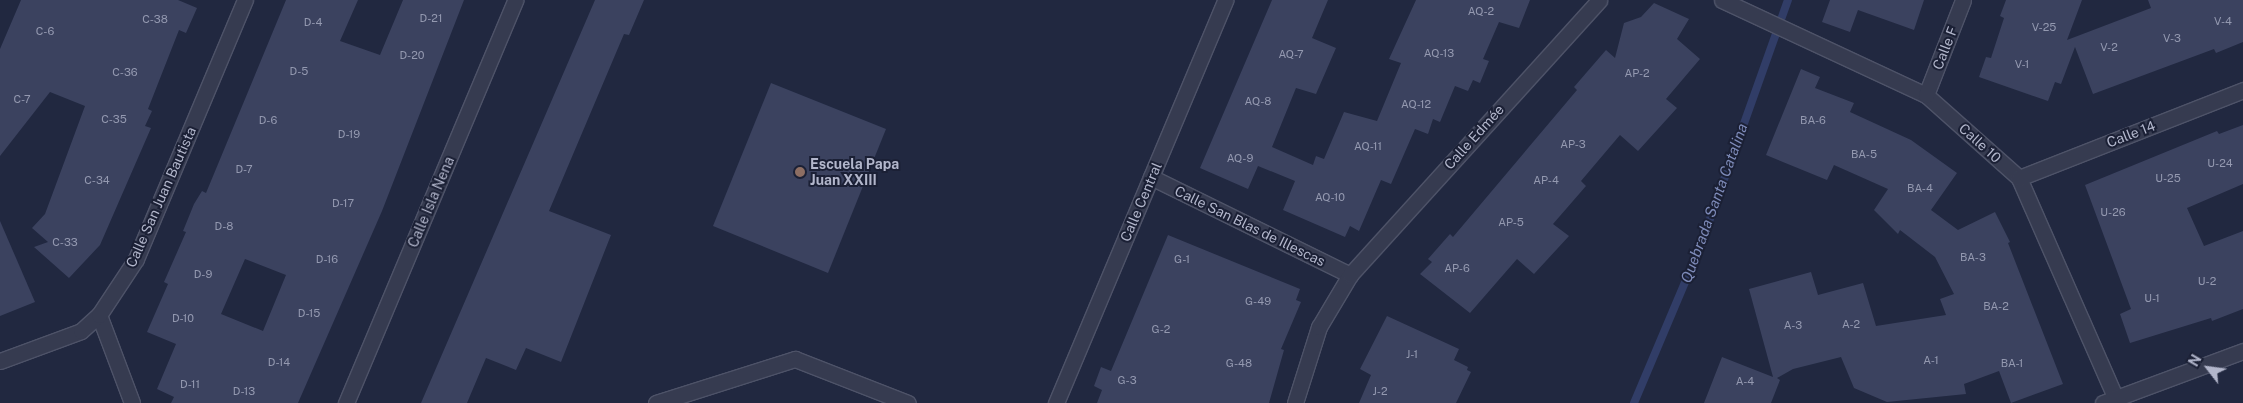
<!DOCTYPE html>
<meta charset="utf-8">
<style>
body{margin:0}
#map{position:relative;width:2243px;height:403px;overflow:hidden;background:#212840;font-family:"Public Sans",sans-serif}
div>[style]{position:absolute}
.stream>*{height:8px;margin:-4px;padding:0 4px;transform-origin:4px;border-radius:4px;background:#313d67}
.building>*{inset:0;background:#3b425f}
.roads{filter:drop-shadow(1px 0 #4e5368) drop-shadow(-1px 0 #4e5368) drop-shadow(0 1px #4e5368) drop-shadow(0 -1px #4e5368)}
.minor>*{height:15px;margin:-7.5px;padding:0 7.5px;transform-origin:7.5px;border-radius:7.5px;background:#363b50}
.dots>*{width:14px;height:14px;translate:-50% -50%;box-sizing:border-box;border:2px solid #1b2035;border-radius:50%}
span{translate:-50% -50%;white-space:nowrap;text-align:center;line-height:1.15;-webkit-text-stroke:4px #1b2035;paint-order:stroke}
.number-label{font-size:11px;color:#9499b0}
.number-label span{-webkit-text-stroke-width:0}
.street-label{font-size:14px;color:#b2b6cb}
.poi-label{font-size:14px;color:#b2b6cb;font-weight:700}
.left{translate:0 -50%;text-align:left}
.water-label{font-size:15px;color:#7e8bb9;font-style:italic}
.north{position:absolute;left:2183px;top:343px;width:50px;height:50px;-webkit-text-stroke:4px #1b2035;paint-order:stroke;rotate:300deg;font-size:14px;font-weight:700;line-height:20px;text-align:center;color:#b2b6cb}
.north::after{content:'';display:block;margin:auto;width:18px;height:22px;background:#b2b6cb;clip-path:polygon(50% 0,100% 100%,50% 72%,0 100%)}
</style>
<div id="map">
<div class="stream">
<i style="left:1634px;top:403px;width:169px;rotate:-67.1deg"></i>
<i style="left:1700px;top:247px;width:262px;rotate:-70.4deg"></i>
</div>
<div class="building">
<i style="clip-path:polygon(21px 0,178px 0,197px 8px,186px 33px,179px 30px,148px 109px,152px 111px,145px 126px,151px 128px,100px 245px,69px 278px,34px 247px,48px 242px,32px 228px,45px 214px,85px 106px,50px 92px,0 156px,0 49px)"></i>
<i style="clip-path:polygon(evenodd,286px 0,358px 0,340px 41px,380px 55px,403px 0,464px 0,382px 211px,298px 403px,171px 403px,174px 397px,157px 389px,176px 344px,147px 332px,168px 284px,164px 282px,186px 232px,183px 231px,194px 204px,202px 191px,206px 193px,286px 0,245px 259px,286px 275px,263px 331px,221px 314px,245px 259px)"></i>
<i style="clip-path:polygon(595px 0,644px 0,629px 35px,624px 34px,549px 211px,611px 235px,561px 362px,526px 348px,516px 370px,486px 358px,467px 403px,421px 403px)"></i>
<i style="clip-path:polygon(1272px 0,1328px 0,1312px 38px,1336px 48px,1316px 94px,1296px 88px,1272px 147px,1313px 165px,1316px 156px,1324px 159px,1344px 112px,1377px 121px,1401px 63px,1389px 59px,1416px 0,1530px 0,1519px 28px,1499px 22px,1483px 59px,1489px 61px,1480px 83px,1473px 80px,1468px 91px,1455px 86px,1440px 122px,1433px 119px,1428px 134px,1415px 129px,1391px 184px,1381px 180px,1359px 231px,1350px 226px,1345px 237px,1283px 210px,1295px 181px,1258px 166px,1248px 189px,1200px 168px)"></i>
<i style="clip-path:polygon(1830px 0,1924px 0,1914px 30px,1858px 10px,1850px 32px,1822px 22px)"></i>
<i style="clip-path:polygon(2006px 0,2082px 0,2067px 40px,2151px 8px,2148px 0,2243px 0,2243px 42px,2216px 53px,2214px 49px,2093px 94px,2075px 47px,2061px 84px,2055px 82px,2048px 101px,1979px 77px,1986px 57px,1991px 58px,2004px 18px,2000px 16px)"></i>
<i style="clip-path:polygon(1654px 3px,1689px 19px,1677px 39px,1700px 59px,1666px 99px,1677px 108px,1638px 151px,1620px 135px,1581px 181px,1586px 186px,1553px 224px,1569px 236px,1534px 274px,1517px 259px,1470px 313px,1420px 274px,1432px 262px,1428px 259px,1450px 234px,1453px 237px,1577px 90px,1574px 87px,1606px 50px,1615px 58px,1624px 23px,1641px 17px)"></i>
<i style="clip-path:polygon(1801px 69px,1820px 77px,1815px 88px,1854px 103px,1850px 112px,1911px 140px,1957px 173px,1931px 210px,1958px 230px,1995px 212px,2010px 242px,2008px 243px,2063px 384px,2011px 403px,1999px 371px,1964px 384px,1966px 394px,1887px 402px,1854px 388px,1841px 357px,1793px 369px,1777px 378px,1780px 380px,1771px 403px,1704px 403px,1722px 357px,1773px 377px,1749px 289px,1811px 272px,1818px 295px,1863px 283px,1876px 326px,1946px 315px,1940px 299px,1954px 294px,1935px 257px,1900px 230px,1898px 234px,1874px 210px,1888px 189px,1834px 165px,1827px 180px,1766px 155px)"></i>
<i style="clip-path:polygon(771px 83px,886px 129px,828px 273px,713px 226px)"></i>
<i style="clip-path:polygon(2243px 125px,2243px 184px,2187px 208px,2204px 246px,2243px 231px,2243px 309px,2212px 321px,2211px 318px,2130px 343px,2120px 314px,2131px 309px,2085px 185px,2217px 131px,2219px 134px)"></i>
<i style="clip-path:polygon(0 221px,35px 302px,0 316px)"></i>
<i style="clip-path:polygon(1168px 235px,1300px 289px,1296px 300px,1301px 302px,1281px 349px,1284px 350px,1269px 403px,1097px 403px,1102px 390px,1094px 386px,1101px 367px,1111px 371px)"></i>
<i style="clip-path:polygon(1387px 316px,1459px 349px,1454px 360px,1468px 367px,1467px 370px,1471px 372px,1456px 403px,1359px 403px,1371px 375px,1360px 369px)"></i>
</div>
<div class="roads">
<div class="minor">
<i style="left:1722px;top:0;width:225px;rotate:25deg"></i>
<i style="left:1926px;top:95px;width:125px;rotate:41.7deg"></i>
<i style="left:2019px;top:178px;width:246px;rotate:66.3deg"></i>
<i style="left:1926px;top:95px;width:102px;rotate:-68.7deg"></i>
<i style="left:1151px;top:177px;width:222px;rotate:26.2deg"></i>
<i style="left:2019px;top:178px;width:241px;rotate:-21.4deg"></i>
<i style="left:99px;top:315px;width:94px;rotate:69.4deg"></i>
<i style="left:0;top:361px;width:86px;rotate:-20.3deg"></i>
<i style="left:81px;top:331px;width:24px;rotate:-42deg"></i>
<i style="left:99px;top:315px;width:67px;rotate:-56.5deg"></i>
<i style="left:136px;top:259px;width:281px;rotate:-67.2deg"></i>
<i style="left:346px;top:403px;width:437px;rotate:-67.2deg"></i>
<i style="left:656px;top:403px;width:146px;rotate:-17.6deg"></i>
<i style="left:795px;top:359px;width:121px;rotate:21.3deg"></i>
<i style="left:1056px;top:403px;width:437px;rotate:-67.2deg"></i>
<i style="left:1295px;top:403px;width:80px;rotate:-72.5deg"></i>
<i style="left:1319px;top:327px;width:61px;rotate:-59.2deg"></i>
<i style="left:1350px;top:275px;width:371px;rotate:-47.8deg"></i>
<i style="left:2103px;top:403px;width:149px;rotate:-20.4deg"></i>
</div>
</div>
<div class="dots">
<i style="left:800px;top:172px;background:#8d6e63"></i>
</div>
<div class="number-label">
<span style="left:1481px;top:11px">AQ-2</span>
<span style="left:431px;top:18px">D-21</span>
<span style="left:155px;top:19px">C-38</span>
<span style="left:2223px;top:21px">V-4</span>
<span style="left:313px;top:22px">D-4</span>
<span style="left:2044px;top:27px">V-25</span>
<span style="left:45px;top:31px">C-6</span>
<span style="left:2172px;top:38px">V-3</span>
<span style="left:2109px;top:47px">V-2</span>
<span style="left:1439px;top:53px">AQ-13</span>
<span style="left:1291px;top:54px">AQ-7</span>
<span style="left:412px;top:55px">D-20</span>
<span style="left:2022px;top:64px">V-1</span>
<span style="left:299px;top:71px">D-5</span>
<span style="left:125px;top:72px">C-36</span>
<span style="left:1637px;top:73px">AP-2</span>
<span style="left:22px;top:99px">C-7</span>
<span style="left:1258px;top:101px">AQ-8</span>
<span style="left:1416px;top:104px">AQ-12</span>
<span style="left:114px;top:119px">C-35</span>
<span style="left:268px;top:120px">D-6</span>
<span style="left:1813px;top:120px">BA-6</span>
<span style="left:349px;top:134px">D-19</span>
<span style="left:1573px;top:144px">AP-3</span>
<span style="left:1368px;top:146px">AQ-11</span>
<span style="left:1864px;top:154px">BA-5</span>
<span style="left:1240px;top:158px">AQ-9</span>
<span style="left:2220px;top:163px">U-24</span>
<span style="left:244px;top:169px">D-7</span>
<span style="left:2168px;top:178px">U-25</span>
<span style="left:97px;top:180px">C-34</span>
<span style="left:1546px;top:180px">AP-4</span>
<span style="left:1920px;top:188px">BA-4</span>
<span style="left:1330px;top:197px">AQ-10</span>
<span style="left:343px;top:203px">D-17</span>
<span style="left:2113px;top:212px">U-26</span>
<span style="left:1511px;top:222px">AP-5</span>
<span style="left:224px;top:226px">D-8</span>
<span style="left:65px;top:242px">C-33</span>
<span style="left:1973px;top:257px">BA-3</span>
<span style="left:327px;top:259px">D-16</span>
<span style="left:1182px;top:259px">G-1</span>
<span style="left:1457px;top:268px">AP-6</span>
<span style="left:203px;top:274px">D-9</span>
<span style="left:2207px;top:281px">U-2</span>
<span style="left:2152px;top:298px">U-1</span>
<span style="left:1258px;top:301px">G-49</span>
<span style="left:1996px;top:306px">BA-2</span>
<span style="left:309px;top:313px">D-15</span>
<span style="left:183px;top:318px">D-10</span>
<span style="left:1851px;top:324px">A-2</span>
<span style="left:1793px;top:325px">A-3</span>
<span style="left:1161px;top:329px">G-2</span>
<span style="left:1412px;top:354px">J-1</span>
<span style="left:1931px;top:360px">A-1</span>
<span style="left:279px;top:362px">D-14</span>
<span style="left:1239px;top:363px">G-48</span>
<span style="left:2012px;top:363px">BA-1</span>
<span style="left:1127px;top:380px">G-3</span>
<span style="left:1745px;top:381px">A-4</span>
<span style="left:190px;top:384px">D-11</span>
<span style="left:244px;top:391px">D-13</span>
<span style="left:1380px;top:391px">J-2</span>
</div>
<div class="street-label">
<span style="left:1945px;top:48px;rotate:-69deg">Calle F</span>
<span style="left:2131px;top:134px;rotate:-21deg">Calle 14</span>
<span style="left:1474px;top:137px;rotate:-48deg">Calle Edmée</span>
<span style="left:1980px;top:143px;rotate:42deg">Calle 10</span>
<span style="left:161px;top:197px;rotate:-66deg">Calle San Juan Bautista</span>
<span style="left:431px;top:202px;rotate:-67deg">Calle Isla Nena</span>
<span style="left:1141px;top:202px;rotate:-67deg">Calle Central</span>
<span style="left:1250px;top:226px;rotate:26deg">Calle San Blas de Illescas</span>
</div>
<div class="poi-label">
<span class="left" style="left:810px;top:172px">Escuela Papa<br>Juan XXIII</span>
</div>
<div class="water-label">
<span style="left:1714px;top:203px;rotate:-70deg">Quebrada Santa Catalina</span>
</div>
<div class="north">N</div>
</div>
